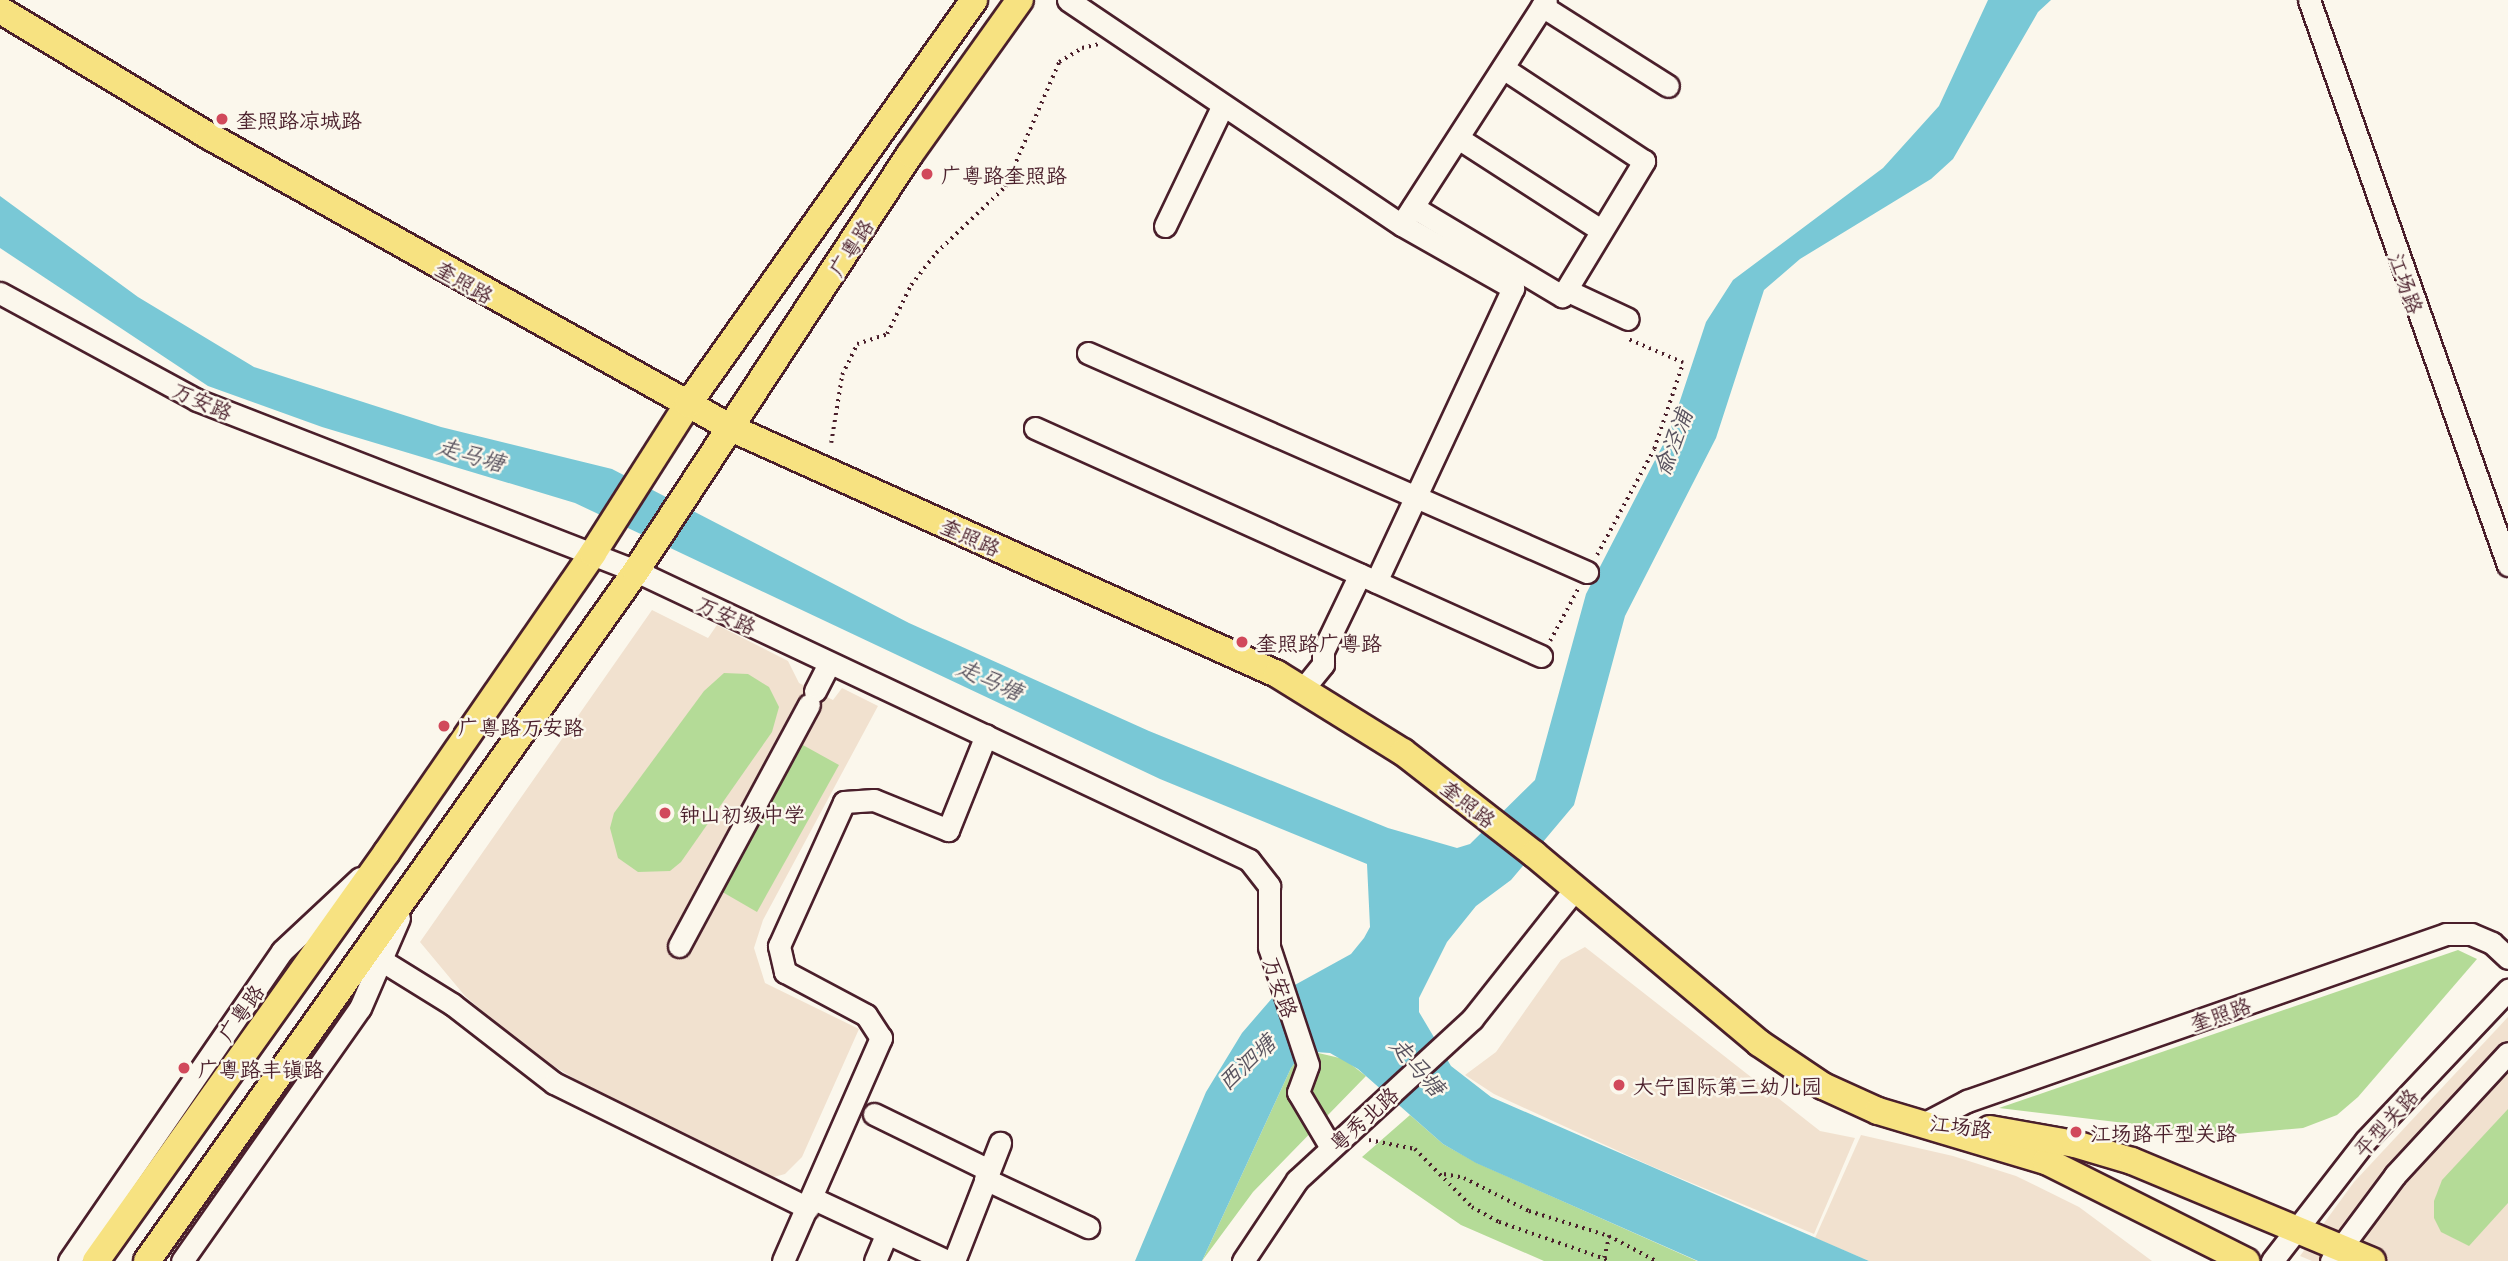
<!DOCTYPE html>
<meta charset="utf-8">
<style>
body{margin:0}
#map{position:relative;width:2508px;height:1261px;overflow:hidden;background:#fbf7ec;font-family:"Playpen Sans","LXGW WenKai TC",sans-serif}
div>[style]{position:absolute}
.built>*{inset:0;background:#f1e1cf}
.green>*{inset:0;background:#b4db97}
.water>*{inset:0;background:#79c8d6}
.path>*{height:3.5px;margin-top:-1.75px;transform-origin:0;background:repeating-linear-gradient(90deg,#4a1f2b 0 2px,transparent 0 7px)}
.roads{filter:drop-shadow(2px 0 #4a1f2b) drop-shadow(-2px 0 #4a1f2b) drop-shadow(0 2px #4a1f2b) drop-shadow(0 -2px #4a1f2b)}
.minor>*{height:21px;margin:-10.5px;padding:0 10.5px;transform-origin:10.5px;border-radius:10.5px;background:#fbf7ec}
.major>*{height:26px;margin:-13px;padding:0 13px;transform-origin:13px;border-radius:13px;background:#f7e281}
.dots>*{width:19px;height:19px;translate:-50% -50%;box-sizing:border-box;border:4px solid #fbf7ec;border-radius:50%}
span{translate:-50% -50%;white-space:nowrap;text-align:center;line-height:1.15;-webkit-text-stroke:5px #fbf7ec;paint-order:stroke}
.poi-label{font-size:21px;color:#4a1f2b}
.left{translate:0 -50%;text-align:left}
.street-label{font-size:21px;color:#4a1f2b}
.water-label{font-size:23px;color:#58525e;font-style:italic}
</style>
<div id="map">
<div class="built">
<i style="clip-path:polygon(652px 610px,708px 638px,717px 625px,788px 661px,799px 683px,833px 700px,842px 688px,878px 706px,763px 920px,754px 948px,765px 983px,859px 1029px,802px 1157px,785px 1174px,774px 1177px,610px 1100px,530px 1052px,465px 996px,420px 942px)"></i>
<i style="clip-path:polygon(1585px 947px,1820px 1131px,1855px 1138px,1814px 1234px,1651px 1166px,1494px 1094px,1465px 1075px,1496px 1052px,1561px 960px)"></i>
<i style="clip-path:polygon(2508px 1017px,2508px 1261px,2312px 1261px,2300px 1256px,2354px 1182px)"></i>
<i style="clip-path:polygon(1861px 1135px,1953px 1156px,2016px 1176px,2079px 1207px,2152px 1261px,1869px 1261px,1815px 1238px)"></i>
</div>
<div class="green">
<i style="clip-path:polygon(724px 673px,748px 674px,769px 687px,779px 707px,772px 732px,681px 862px,670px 871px,638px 872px,618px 858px,610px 828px,614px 813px,704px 691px)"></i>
<i style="clip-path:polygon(801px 744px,839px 765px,757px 912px,719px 890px)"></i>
<i style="clip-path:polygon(2458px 950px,2477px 959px,2358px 1097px,2337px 1115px,2303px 1128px,2226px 1135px,1999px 1108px)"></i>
<i style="clip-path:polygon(1314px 1052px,1344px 1059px,1366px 1076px,1253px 1192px,1202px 1261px,1291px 1068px,1299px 1057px)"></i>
<i style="clip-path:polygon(2508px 1109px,2508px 1203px,2469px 1246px,2441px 1232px,2434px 1218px,2434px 1201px,2442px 1180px)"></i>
<i style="clip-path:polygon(1410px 1115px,1443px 1144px,1477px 1163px,1697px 1261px,1544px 1261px,1461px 1225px,1362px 1157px)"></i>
</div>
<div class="water">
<i style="clip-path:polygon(1988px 0,2051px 0,2038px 12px,1953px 159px,1931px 179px,1800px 259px,1764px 290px,1716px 438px,1625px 616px,1574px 805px,1511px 880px,1476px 906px,1447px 942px,1419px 998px,1419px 1012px,1451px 1066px,1491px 1097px,1869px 1261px,1698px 1261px,1476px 1163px,1443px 1144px,1358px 1069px,1330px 1053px,1315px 1052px,1299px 1057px,1291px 1068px,1202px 1261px,1135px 1261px,1206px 1092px,1242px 1033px,1273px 997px,1351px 954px,1364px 938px,1370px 927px,1367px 864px,1160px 779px,575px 503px,322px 427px,208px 386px,0 248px,0 196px,138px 297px,254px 367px,441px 427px,612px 469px,909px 623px,1149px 731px,1388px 828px,1457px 848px,1470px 844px,1535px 780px,1586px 594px,1670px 431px,1706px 322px,1733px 280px,1883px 168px,1939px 106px)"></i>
</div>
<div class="path">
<i style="left:831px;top:443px;width:69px;rotate:-80.8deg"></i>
<i style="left:842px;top:375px;width:34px;rotate:-64deg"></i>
<i style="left:857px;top:344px;width:32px;rotate:-18deg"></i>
<i style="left:887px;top:334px;width:55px;rotate:-63.9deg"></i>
<i style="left:911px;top:285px;width:41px;rotate:-52deg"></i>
<i style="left:936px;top:253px;width:95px;rotate:-43.7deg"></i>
<i style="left:1005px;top:187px;width:136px;rotate:-66.6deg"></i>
<i style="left:1059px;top:62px;width:27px;rotate:-31deg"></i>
<i style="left:1082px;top:48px;width:17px;rotate:-13deg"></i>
<i style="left:1597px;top:555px;width:120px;rotate:-61.7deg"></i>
<i style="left:1654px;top:449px;width:91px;rotate:-71.4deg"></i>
<i style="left:1683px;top:363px;width:61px;rotate:-156.8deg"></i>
<i style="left:1550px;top:641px;width:59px;rotate:-61.7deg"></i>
<i style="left:1369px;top:1140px;width:47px;rotate:11.1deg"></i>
<i style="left:1415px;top:1149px;width:81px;rotate:45.5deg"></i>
<i style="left:1472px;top:1207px;width:31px;rotate:29deg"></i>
<i style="left:1499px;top:1222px;width:119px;rotate:19.2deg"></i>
<i style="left:1444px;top:1174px;width:20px;rotate:11deg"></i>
<i style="left:1464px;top:1178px;width:73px;rotate:26.9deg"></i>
<i style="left:1529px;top:1211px;width:84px;rotate:17.4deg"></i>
<i style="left:1609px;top:1236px;width:53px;rotate:28deg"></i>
<i style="left:1604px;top:1258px;width:23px;rotate:-77deg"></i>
</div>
<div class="roads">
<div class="minor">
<i style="left:1068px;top:0;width:403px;rotate:34deg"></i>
<i style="left:1402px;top:225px;width:128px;rotate:29.6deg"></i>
<i style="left:1513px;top:288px;width:324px;rotate:115deg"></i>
<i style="left:2309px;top:0;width:599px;rotate:70.6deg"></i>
<i style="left:1542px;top:6px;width:149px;rotate:32.4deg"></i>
<i style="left:1458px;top:138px;width:170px;rotate:32.8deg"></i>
<i style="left:1413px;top:207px;width:174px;rotate:30.9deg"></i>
<i style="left:1562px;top:296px;width:7px;rotate:-56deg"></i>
<i style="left:1566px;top:290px;width:151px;rotate:-58.8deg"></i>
<i style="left:1644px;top:161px;width:169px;rotate:-146.6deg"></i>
<i style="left:1405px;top:219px;width:260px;rotate:-57.2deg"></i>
<i style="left:1165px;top:226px;width:134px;rotate:-64.4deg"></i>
<i style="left:1566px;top:290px;width:68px;rotate:25.1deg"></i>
<i style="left:0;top:293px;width:224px;rotate:28.5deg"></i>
<i style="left:197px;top:400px;width:471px;rotate:21.3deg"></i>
<i style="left:636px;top:571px;width:678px;rotate:25.24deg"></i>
<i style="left:1249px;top:860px;width:33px;rotate:52deg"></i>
<i style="left:1269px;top:886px;width:61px;rotate:90deg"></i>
<i style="left:1269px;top:947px;width:124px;rotate:71.7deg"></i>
<i style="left:1308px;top:1065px;width:29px;rotate:110deg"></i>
<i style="left:1298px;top:1092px;width:63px;rotate:59.3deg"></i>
<i style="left:1088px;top:353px;width:545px;rotate:23.7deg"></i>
<i style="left:1035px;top:428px;width:555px;rotate:24.26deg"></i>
<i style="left:1303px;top:689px;width:32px;rotate:-51deg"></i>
<i style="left:1323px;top:664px;width:13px;rotate:-90deg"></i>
<i style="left:1323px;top:651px;width:85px;rotate:-64.3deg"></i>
<i style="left:815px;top:691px;width:31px;rotate:-63deg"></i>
<i style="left:679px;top:946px;width:274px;rotate:-61.7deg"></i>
<i style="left:381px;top:960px;width:84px;rotate:31.8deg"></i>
<i style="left:452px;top:1004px;width:129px;rotate:37.8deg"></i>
<i style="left:554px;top:1083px;width:283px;rotate:26.2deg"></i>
<i style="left:874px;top:1114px;width:128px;rotate:26deg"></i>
<i style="left:1929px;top:1121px;width:43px;rotate:-27.8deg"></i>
<i style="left:1967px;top:1101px;width:507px;rotate:-19.22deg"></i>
<i style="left:2446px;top:934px;width:25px"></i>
<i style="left:2471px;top:934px;width:23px;rotate:23deg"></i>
<i style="left:2492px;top:943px;width:22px;rotate:43deg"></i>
<i style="left:985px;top:1179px;width:114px;rotate:25deg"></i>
<i style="left:812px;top:1198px;width:149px;rotate:25deg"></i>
<i style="left:69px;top:1261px;width:376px;rotate:-55.5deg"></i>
<i style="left:282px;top:951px;width:107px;rotate:-43.1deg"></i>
<i style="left:182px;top:1261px;width:309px;rotate:-54.9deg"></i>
<i style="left:360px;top:1008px;width:98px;rotate:-66.6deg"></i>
<i style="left:783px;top:1261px;width:244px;rotate:-66.3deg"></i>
<i style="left:881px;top:1038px;width:27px;rotate:-123deg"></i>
<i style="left:866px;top:1015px;width:92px;rotate:-152deg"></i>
<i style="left:785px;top:972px;width:27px;rotate:-103deg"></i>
<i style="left:779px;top:946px;width:158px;rotate:-65.7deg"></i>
<i style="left:844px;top:802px;width:30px;rotate:-4deg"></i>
<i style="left:874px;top:800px;width:80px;rotate:22.1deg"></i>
<i style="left:948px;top:830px;width:102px;rotate:-68.2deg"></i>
<i style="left:875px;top:1261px;width:30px;rotate:-67deg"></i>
<i style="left:954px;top:1261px;width:127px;rotate:-68.7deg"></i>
<i style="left:1243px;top:1261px;width:97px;rotate:-56.3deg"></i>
<i style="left:1297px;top:1180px;width:238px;rotate:-42.6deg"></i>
<i style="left:1472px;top:1019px;width:167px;rotate:-51.6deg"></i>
<i style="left:2272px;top:1261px;width:153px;rotate:-52.2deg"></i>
<i style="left:2366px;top:1140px;width:207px;rotate:-46.6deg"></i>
<i style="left:2331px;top:1261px;width:107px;rotate:-53.3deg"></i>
<i style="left:2395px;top:1175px;width:166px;rotate:-47.2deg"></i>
</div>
<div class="major">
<i style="left:0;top:10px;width:244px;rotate:31.1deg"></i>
<i style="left:209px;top:136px;width:600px;rotate:29.21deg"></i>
<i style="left:733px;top:429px;width:597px;rotate:24.25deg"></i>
<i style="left:1277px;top:674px;width:148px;rotate:31.8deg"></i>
<i style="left:1403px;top:752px;width:166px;rotate:37.9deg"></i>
<i style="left:1534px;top:854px;width:294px;rotate:40deg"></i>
<i style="left:1759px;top:1043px;width:77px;rotate:33.9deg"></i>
<i style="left:1823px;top:1086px;width:60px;rotate:24.4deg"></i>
<i style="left:1878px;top:1111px;width:175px;rotate:16.6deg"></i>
<i style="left:2046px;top:1161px;width:224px;rotate:26.6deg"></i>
<i style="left:1990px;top:1129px;width:86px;rotate:10deg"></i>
<i style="left:2075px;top:1144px;width:59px;rotate:16.6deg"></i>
<i style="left:2132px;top:1161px;width:260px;rotate:22.6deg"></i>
<i style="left:96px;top:1261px;width:502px;rotate:-54.57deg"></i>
<i style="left:387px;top:852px;width:363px;rotate:-55.4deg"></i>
<i style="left:593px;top:553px;width:177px;rotate:-57.5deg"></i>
<i style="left:688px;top:404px;width:495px;rotate:-54.7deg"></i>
<i style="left:147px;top:1261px;width:846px;rotate:-54.67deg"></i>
<i style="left:636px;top:571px;width:499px;rotate:-56.7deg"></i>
<i style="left:910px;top:154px;width:189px;rotate:-54.5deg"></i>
</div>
</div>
<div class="dots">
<i style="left:222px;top:119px;background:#d1495b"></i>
<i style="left:927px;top:174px;background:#d1495b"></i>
<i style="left:1242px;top:642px;background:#d1495b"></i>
<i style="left:444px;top:726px;background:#d1495b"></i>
<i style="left:665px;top:813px;background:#d1495b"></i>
<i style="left:184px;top:1068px;background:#d1495b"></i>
<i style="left:1619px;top:1085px;background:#d1495b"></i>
<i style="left:2076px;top:1132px;background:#d1495b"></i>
</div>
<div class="poi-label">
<span class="left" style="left:236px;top:119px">奎照路凉城路</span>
<span class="left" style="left:941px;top:174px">广粤路奎照路</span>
<span class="left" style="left:1256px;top:642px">奎照路广粤路</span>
<span class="left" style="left:458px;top:726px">广粤路万安路</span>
<span class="left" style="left:679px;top:813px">钟山初级中学</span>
<span class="left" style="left:198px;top:1068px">广粤路丰镇路</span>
<span class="left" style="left:1633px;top:1085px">大宁国际第三幼儿园</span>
<span class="left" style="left:2090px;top:1132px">江场路平型关路</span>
</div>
<div class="street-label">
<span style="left:850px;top:247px;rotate:-57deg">广粤路</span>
<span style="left:465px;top:281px;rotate:30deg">奎照路</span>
<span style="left:2407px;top:283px;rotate:70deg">江场路</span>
<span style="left:203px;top:400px;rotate:24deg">万安路</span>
<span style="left:971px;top:536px;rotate:24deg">奎照路</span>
<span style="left:727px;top:614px;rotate:25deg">万安路</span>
<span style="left:1469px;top:803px;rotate:38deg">奎照路</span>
<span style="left:1282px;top:987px;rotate:71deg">万安路</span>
<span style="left:240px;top:1012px;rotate:-55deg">广粤路</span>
<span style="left:2220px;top:1013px;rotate:-19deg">奎照路</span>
<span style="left:1363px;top:1118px;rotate:-42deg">粤秀北路</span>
<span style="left:2385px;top:1122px;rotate:-48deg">平型关路</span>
<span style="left:1961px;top:1125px;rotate:7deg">江场路</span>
</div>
<div class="water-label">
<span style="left:1672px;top:442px;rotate:-69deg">俞泾浦</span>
<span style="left:471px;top:454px;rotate:16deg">走马塘</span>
<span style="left:990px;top:679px;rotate:24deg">走马塘</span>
<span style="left:1246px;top:1062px;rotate:-43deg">西泗塘</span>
<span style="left:1418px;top:1066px;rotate:49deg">走马塘</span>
</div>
</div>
